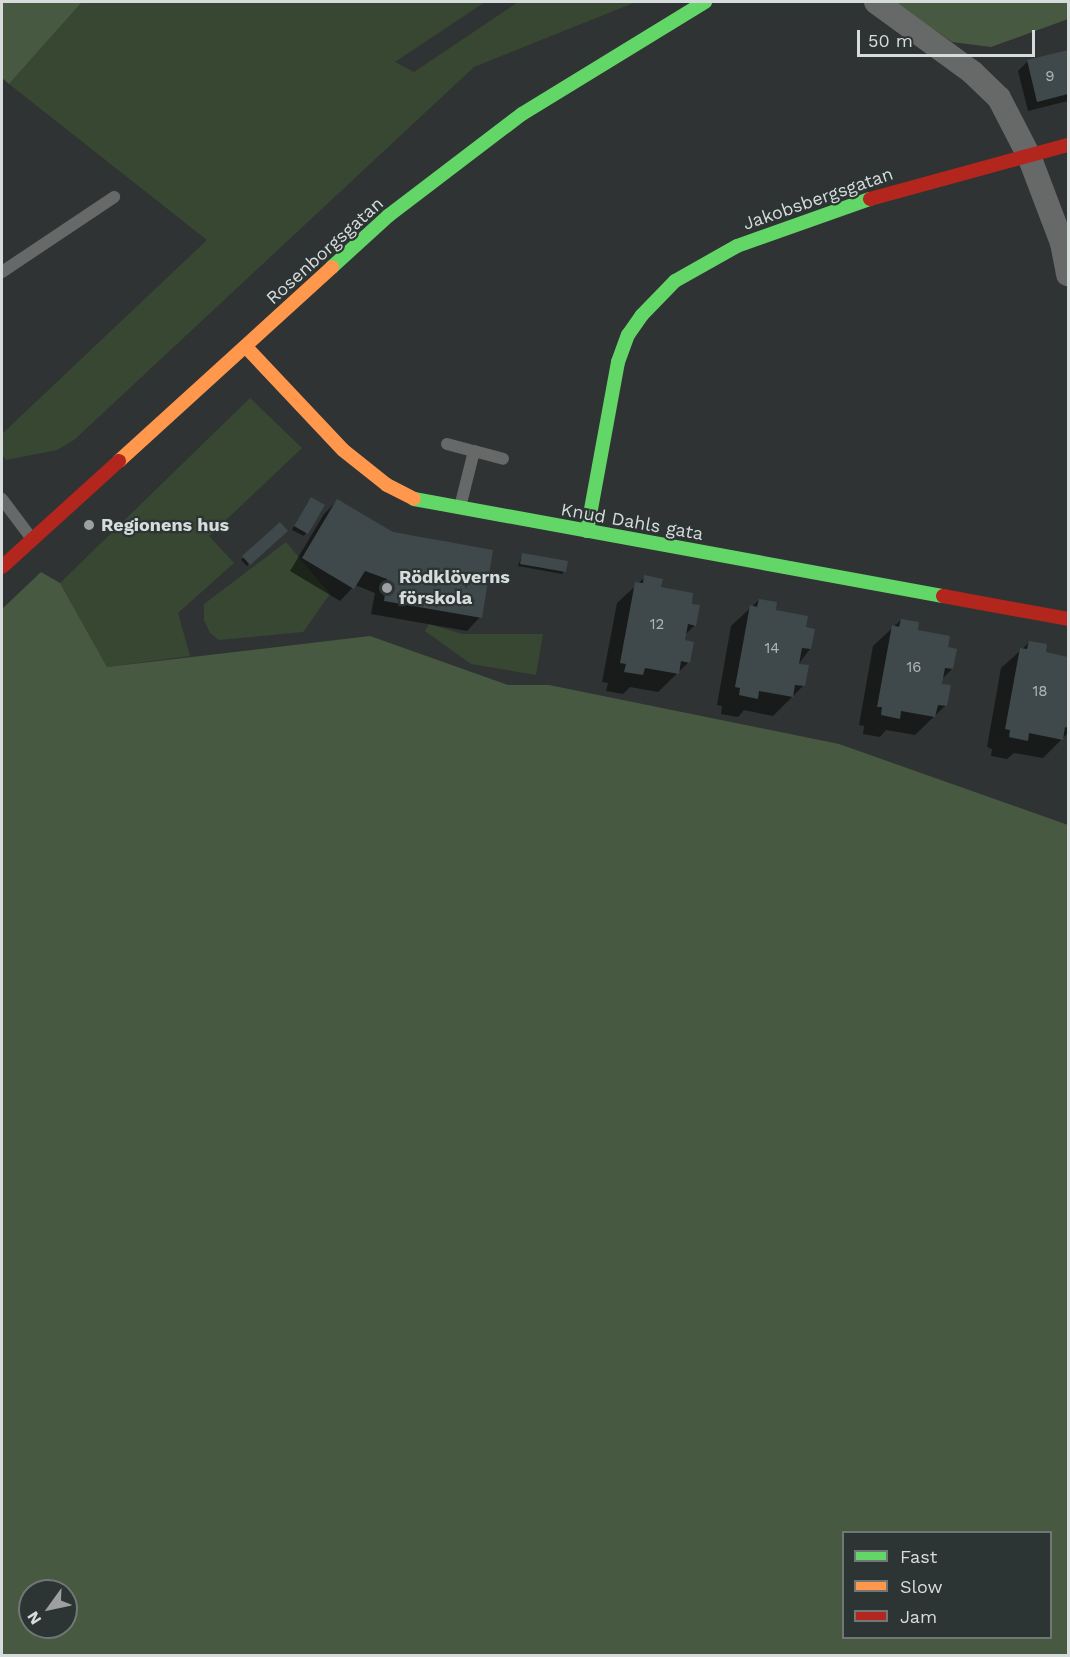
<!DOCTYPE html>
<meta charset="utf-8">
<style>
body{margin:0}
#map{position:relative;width:1070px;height:1657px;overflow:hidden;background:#2f3333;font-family:"Work Sans",sans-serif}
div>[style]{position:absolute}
.green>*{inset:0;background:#384732}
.forest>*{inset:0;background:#485942}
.shadow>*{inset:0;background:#0007}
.building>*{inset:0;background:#3f494b}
.lane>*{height:12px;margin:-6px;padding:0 6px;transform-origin:6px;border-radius:6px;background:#676969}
.street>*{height:24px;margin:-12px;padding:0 12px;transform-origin:12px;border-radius:12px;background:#676969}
.fast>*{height:14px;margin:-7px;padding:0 7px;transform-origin:7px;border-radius:7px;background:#63d668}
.slow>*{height:14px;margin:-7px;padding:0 7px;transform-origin:7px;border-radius:7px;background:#ff974d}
.jam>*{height:14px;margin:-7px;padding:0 7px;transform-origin:7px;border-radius:7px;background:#b3261e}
.dots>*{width:16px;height:16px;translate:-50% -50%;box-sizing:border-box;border:3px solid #2d3534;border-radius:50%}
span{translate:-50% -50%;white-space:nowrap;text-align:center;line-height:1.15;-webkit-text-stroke:4.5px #2d3534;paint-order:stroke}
.number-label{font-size:15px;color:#b0b6b7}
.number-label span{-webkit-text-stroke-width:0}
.street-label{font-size:18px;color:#d6dbdb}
.poi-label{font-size:18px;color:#d6dbdb;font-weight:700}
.left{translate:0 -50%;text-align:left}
.frame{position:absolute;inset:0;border:3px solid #d6dbdb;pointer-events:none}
.legend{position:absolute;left:842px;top:1531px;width:210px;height:108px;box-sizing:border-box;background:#2d3534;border:2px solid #717777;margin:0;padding:8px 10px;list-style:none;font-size:18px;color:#d6dbdb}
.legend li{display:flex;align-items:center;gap:12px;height:30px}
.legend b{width:30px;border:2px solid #717777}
.north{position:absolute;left:18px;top:1579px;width:60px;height:60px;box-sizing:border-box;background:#2d3534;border:2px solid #717777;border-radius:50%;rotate:237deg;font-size:16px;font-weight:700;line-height:24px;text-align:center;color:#d6dbdb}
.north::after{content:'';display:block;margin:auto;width:21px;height:27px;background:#9ca0a0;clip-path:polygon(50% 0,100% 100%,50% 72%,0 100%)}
.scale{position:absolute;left:857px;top:30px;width:178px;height:27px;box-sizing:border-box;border:3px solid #d6dbdb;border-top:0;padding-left:8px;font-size:18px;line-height:21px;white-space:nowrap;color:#d6dbdb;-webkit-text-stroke:4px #2d3534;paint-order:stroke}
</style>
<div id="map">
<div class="green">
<i style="clip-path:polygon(82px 2px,485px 2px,395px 62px,414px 72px,518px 2px,636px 2px,474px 67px,74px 440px,57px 450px,6px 460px,2px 454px,2px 434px,207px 240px,9px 84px)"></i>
<i style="clip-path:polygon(250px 398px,302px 448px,209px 536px,234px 563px,178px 613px,190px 656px,107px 667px,60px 583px)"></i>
<i style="clip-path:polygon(286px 542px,330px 594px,303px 632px,219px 640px,210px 633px,204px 620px,204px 604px)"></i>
<i style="clip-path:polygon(429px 624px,462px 634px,543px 634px,536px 675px,471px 664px,425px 631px)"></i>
</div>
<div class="forest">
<i style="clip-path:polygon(2px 2px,82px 2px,9px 84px,2px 78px)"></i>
<i style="clip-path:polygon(894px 2px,1068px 2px,1068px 19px,991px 47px,952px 42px)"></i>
<i style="clip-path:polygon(evenodd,41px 572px,60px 583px,107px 667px,370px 636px,508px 685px,549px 685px,839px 744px,1068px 825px,1068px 1655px,2px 1655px,2px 609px,41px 572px,844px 1532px,1050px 1532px,1050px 1638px,844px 1638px,844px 1532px,41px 572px,30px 1591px,66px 1591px,66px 1627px,30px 1627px,30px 1591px)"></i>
</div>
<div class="shadow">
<i style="clip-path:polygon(1068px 51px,1068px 101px,1028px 111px,1018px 71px,1028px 61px)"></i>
<i style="clip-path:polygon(337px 501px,480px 617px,467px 631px,371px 614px,375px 593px,355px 585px,340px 601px,290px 571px,324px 514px)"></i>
<i style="clip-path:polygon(308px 502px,323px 506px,304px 536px,292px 530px)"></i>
<i style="clip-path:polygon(280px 524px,286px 531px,247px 566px,241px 560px)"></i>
<i style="clip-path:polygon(522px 555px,564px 571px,562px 574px,518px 566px)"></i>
<i style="clip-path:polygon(645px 577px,690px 605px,695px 625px,684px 636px,689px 662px,658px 692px,630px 687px,623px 694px,606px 691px,608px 683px,602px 682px,617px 603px)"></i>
<i style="clip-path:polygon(759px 600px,804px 628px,810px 649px,798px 665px,803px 686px,773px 716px,744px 710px,738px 717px,721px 714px,722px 706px,717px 705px,731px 626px)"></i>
<i style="clip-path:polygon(901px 620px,947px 648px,952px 669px,941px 680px,945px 706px,915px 735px,886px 730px,880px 737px,863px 734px,864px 726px,859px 725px,873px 646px)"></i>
<i style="clip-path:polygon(1029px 643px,1044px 654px,1068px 658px,1068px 733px,1043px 758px,1014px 753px,1007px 759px,991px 756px,992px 749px,987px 747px,1001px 668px)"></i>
</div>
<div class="building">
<i style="clip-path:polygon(1068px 50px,1068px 94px,1037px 102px,1027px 60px)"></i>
<i style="clip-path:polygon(311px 497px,325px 505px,308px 534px,294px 526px)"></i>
<i style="clip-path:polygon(337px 499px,393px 532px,493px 550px,482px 618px,384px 601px,387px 579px,365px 571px,354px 589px,302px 558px)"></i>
<i style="clip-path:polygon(280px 522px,288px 531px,250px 565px,242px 556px)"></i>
<i style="clip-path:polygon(522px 553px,568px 561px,566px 572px,520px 564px)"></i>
<i style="clip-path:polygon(644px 575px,663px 579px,661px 587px,693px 593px,692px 604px,700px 605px,696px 626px,688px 624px,685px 640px,694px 642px,690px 663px,681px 661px,679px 674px,645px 668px,643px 675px,624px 672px,626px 664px,620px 663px,635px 582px,643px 583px)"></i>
<i style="clip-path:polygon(759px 599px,777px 602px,776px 610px,808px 616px,806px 627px,815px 629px,811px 649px,802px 648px,799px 664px,809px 665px,805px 686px,795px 685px,793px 697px,759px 691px,758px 699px,739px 695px,740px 688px,735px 687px,750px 605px,757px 607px)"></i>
<i style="clip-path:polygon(901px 619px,919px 622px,918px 630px,950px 636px,948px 647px,957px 649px,953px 669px,945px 668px,942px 684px,951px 685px,947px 706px,938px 705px,935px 717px,901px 711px,900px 719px,881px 715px,882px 707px,877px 707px,892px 625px,899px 627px)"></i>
<i style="clip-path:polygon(1029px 641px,1047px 644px,1046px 652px,1068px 657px,1068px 728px,1065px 727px,1063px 740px,1029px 733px,1028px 741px,1009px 737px,1010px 730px,1005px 729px,1020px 648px,1027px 649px)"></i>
</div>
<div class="lane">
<i style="left:2px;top:272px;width:135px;rotate:-33.8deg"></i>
<i style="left:447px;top:444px;width:28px;rotate:15deg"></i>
<i style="left:474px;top:451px;width:58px;rotate:104deg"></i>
<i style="left:474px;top:451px;width:30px;rotate:15deg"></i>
<i style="left:2px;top:499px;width:50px;rotate:53.1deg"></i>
</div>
<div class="street">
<i style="left:876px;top:2px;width:119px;rotate:36.1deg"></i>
<i style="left:972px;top:72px;width:37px;rotate:44deg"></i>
<i style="left:999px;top:98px;width:65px;rotate:62.7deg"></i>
<i style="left:1029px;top:156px;width:93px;rotate:69.2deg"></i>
<i style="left:1062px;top:243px;width:32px;rotate:79deg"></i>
</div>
<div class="fast">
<i style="left:332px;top:267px;width:76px;rotate:-42.3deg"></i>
<i style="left:388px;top:216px;width:168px;rotate:-37.3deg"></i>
<i style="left:522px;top:114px;width:215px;rotate:-31.5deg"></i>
<i style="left:414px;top:499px;width:538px;rotate:10.39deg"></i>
<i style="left:587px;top:531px;width:172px;rotate:-79.6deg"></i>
<i style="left:618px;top:362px;width:29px;rotate:-70deg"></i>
<i style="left:628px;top:335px;width:24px;rotate:-55deg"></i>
<i style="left:642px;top:315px;width:47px;rotate:-45.9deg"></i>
<i style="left:675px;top:281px;width:71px;rotate:-29.4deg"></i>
<i style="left:737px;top:246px;width:141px;rotate:-19.5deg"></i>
</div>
<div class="slow">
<i style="left:246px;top:347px;width:141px;rotate:46.7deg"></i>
<i style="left:343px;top:450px;width:56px;rotate:38.5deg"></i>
<i style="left:387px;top:485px;width:30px;rotate:27deg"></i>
<i style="left:119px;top:461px;width:288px;rotate:-42.3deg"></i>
</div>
<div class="jam">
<i style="left:870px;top:199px;width:205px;rotate:-15.3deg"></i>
<i style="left:2px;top:567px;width:158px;rotate:-42.2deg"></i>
<i style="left:943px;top:596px;width:127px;rotate:10.4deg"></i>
</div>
<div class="dots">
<i style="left:89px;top:525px;background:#9ca0a0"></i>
<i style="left:387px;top:588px;background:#9ca0a0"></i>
</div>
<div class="number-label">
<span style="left:1050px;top:77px">9</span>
<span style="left:657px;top:625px">12</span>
<span style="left:772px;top:649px">14</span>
<span style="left:914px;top:668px">16</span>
<span style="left:1040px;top:692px">18</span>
</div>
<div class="street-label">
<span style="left:818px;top:199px;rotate:-19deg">Jakobsbergsgatan</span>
<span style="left:325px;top:251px;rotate:-42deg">Rosenborgsgatan</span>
<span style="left:632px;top:522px;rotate:10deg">Knud Dahls gata</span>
</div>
<div class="poi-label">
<span class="left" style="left:101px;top:525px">Regionens hus</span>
<span class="left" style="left:399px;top:588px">Rödklöverns<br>förskola</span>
</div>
<div class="frame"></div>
<ul class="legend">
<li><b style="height:8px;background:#63d668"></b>Fast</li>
<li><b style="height:8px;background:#ff974d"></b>Slow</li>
<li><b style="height:8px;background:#b3261e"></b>Jam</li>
</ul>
<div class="north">N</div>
<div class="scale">50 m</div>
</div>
